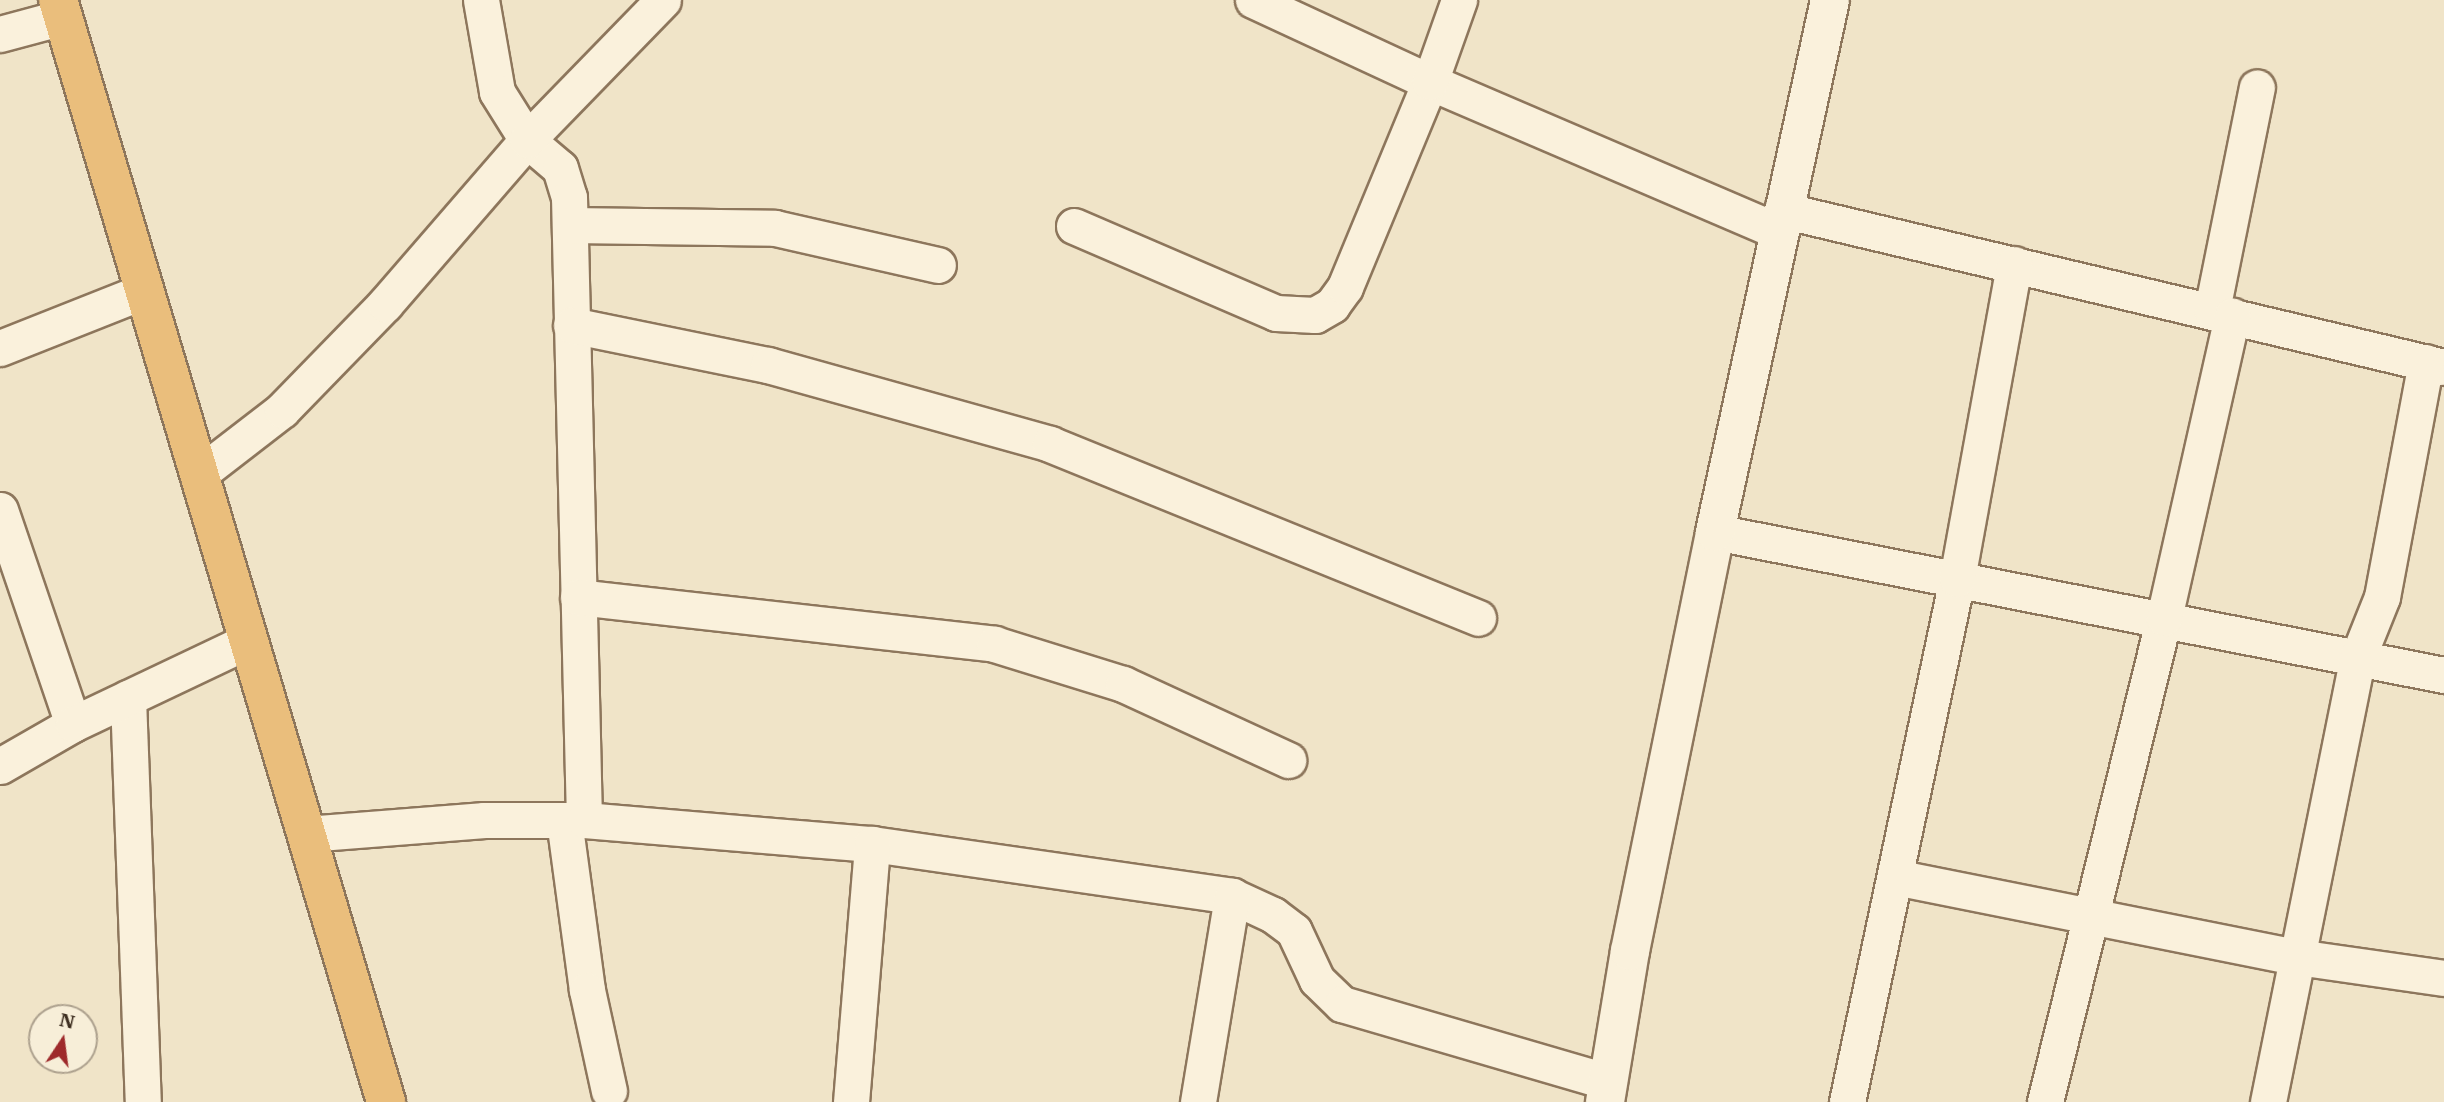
<!DOCTYPE html>
<style>
body{margin:0}
#map{position:relative;width:2444px;height:1102px;overflow:hidden;background:#f0e4c8;font-family:"IBM Plex Serif",serif}
div>[style]{position:absolute}
.roads{filter:drop-shadow(2px 0 #8d765c) drop-shadow(-2px 0 #8d765c) drop-shadow(0 2px #8d765c) drop-shadow(0 -2px #8d765c)}
.minor>*{height:35px;margin:-17.5px;padding:0 17.5px;transform-origin:17.5px;border-radius:17.5px;background:#faf1dc}
.tertiary>*{height:38px;margin:-19px;padding:0 19px;transform-origin:19px;border-radius:19px;background:#faf1dc}
.trunk>*{height:38px;margin:-19px;padding:0 19px;transform-origin:19px;border-radius:19px;background:#eabe7c}
span{translate:-50% -50%;white-space:nowrap;text-align:center;line-height:1.15;-webkit-text-stroke:7px #f7eed8;paint-order:stroke}
.north{position:absolute;left:28px;top:1004px;width:70px;height:70px;box-sizing:border-box;background:#f7eed8;border:2px solid #ada18e;border-radius:50%;rotate:13deg;font-size:19px;font-weight:700;line-height:28px;text-align:center;color:#3d2e20}
.north::after{content:'';display:block;margin:auto;width:24px;height:32px;background:#9e2a2b;clip-path:polygon(50% 0,100% 100%,50% 72%,0 100%)}
</style>
<div id="map">
<div class="roads">
<div class="minor">
<i style="left:481px;top:0;width:93px;rotate:80.1deg"></i>
<i style="left:497px;top:92px;width:57px;rotate:58deg"></i>
<i style="left:527px;top:140px;width:43px;rotate:40.3deg"></i>
<i style="left:560px;top:168px;width:30px;rotate:73deg"></i>
<i style="left:569px;top:197px;width:623px;rotate:88.62deg"></i>
<i style="left:1253px;top:0;width:195px;rotate:24.9deg"></i>
<i style="left:1430px;top:82px;width:378px;rotate:23.2deg"></i>
<i style="left:0;top:34px;width:65px;rotate:-15.1deg"></i>
<i style="left:1782px;top:210px;width:680px;rotate:13.34deg"></i>
<i style="left:570px;top:225px;width:205px;rotate:0.8deg"></i>
<i style="left:775px;top:228px;width:167px;rotate:12.8deg"></i>
<i style="left:1074px;top:226px;width:220px;rotate:23.3deg"></i>
<i style="left:1276px;top:313px;width:39px;rotate:3deg"></i>
<i style="left:1315px;top:315px;width:20px;rotate:-30deg"></i>
<i style="left:1332px;top:305px;width:22px;rotate:-54deg"></i>
<i style="left:1345px;top:287px;width:222px;rotate:-67.5deg"></i>
<i style="left:1430px;top:82px;width:87px;rotate:-70.5deg"></i>
<i style="left:2212px;top:310px;width:227px;rotate:-78.6deg"></i>
<i style="left:571px;top:325px;width:201px;rotate:11.5deg"></i>
<i style="left:768px;top:365px;width:293px;rotate:15.6deg"></i>
<i style="left:1050px;top:444px;width:462px;rotate:22.1deg"></i>
<i style="left:0;top:348px;width:155px;rotate:-21.6deg"></i>
<i style="left:198px;top:475px;width:106px;rotate:-37.7deg"></i>
<i style="left:282px;top:410px;width:148px;rotate:-45.8deg"></i>
<i style="left:385px;top:304px;width:217px;rotate:-49.1deg"></i>
<i style="left:527px;top:140px;width:195px;rotate:-45.8deg"></i>
<i style="left:0;top:510px;width:226px;rotate:71.2deg"></i>
<i style="left:1715px;top:532px;width:743px;rotate:11.1deg"></i>
<i style="left:578px;top:597px;width:419px;rotate:6.4deg"></i>
<i style="left:994px;top:644px;width:135px;rotate:17.2deg"></i>
<i style="left:1123px;top:684px;width:182px;rotate:24.7deg"></i>
<i style="left:128px;top:698px;width:404px;rotate:87.9deg"></i>
<i style="left:0;top:766px;width:84px;rotate:-29.9deg"></i>
<i style="left:73px;top:724px;width:194px;rotate:-25.4deg"></i>
<i style="left:564px;top:820px;width:172px;rotate:82.3deg"></i>
<i style="left:587px;top:990px;width:103px;rotate:77.7deg"></i>
<i style="left:306px;top:834px;width:179px;rotate:-4.5deg"></i>
<i style="left:484px;top:820px;width:100px"></i>
<i style="left:584px;top:820px;width:289px;rotate:4.8deg"></i>
<i style="left:872px;top:844px;width:364px;rotate:8.2deg"></i>
<i style="left:1232px;top:896px;width:45px;rotate:24.9deg"></i>
<i style="left:1273px;top:915px;width:26px;rotate:37deg"></i>
<i style="left:1294px;top:931px;width:54px;rotate:64.9deg"></i>
<i style="left:1317px;top:980px;width:35px;rotate:44deg"></i>
<i style="left:1342px;top:1004px;width:277px;rotate:16.3deg"></i>
<i style="left:1895px;top:877px;width:410px;rotate:11.3deg"></i>
<i style="left:2297px;top:957px;width:148px;rotate:8.1deg"></i>
<i style="left:851px;top:1102px;width:259px;rotate:-85.3deg"></i>
<i style="left:1198px;top:1102px;width:209px;rotate:-80.6deg"></i>
<i style="left:1847px;top:1102px;width:534px;rotate:-78.12deg"></i>
<i style="left:1957px;top:579px;width:320px;rotate:-79.7deg"></i>
<i style="left:2045px;top:1102px;width:498px;rotate:-76.2deg"></i>
<i style="left:2164px;top:618px;width:310px;rotate:-77.3deg"></i>
<i style="left:2268px;top:1102px;width:454px;rotate:-78.6deg"></i>
<i style="left:2358px;top:657px;width:65px;rotate:-68.2deg"></i>
<i style="left:2382px;top:597px;width:239px;rotate:-79.4deg"></i>
</div>
<div class="tertiary">
<i style="left:1605px;top:1102px;width:153px;rotate:-80.6deg"></i>
<i style="left:1630px;top:951px;width:428px;rotate:-78.5deg"></i>
<i style="left:1715px;top:532px;width:544px;rotate:-77.8deg"></i>
</div>
<div class="trunk">
<i style="left:58px;top:0;width:1150px;rotate:73.42deg"></i>
</div>
</div>
<div class="north">N</div>
</div>
